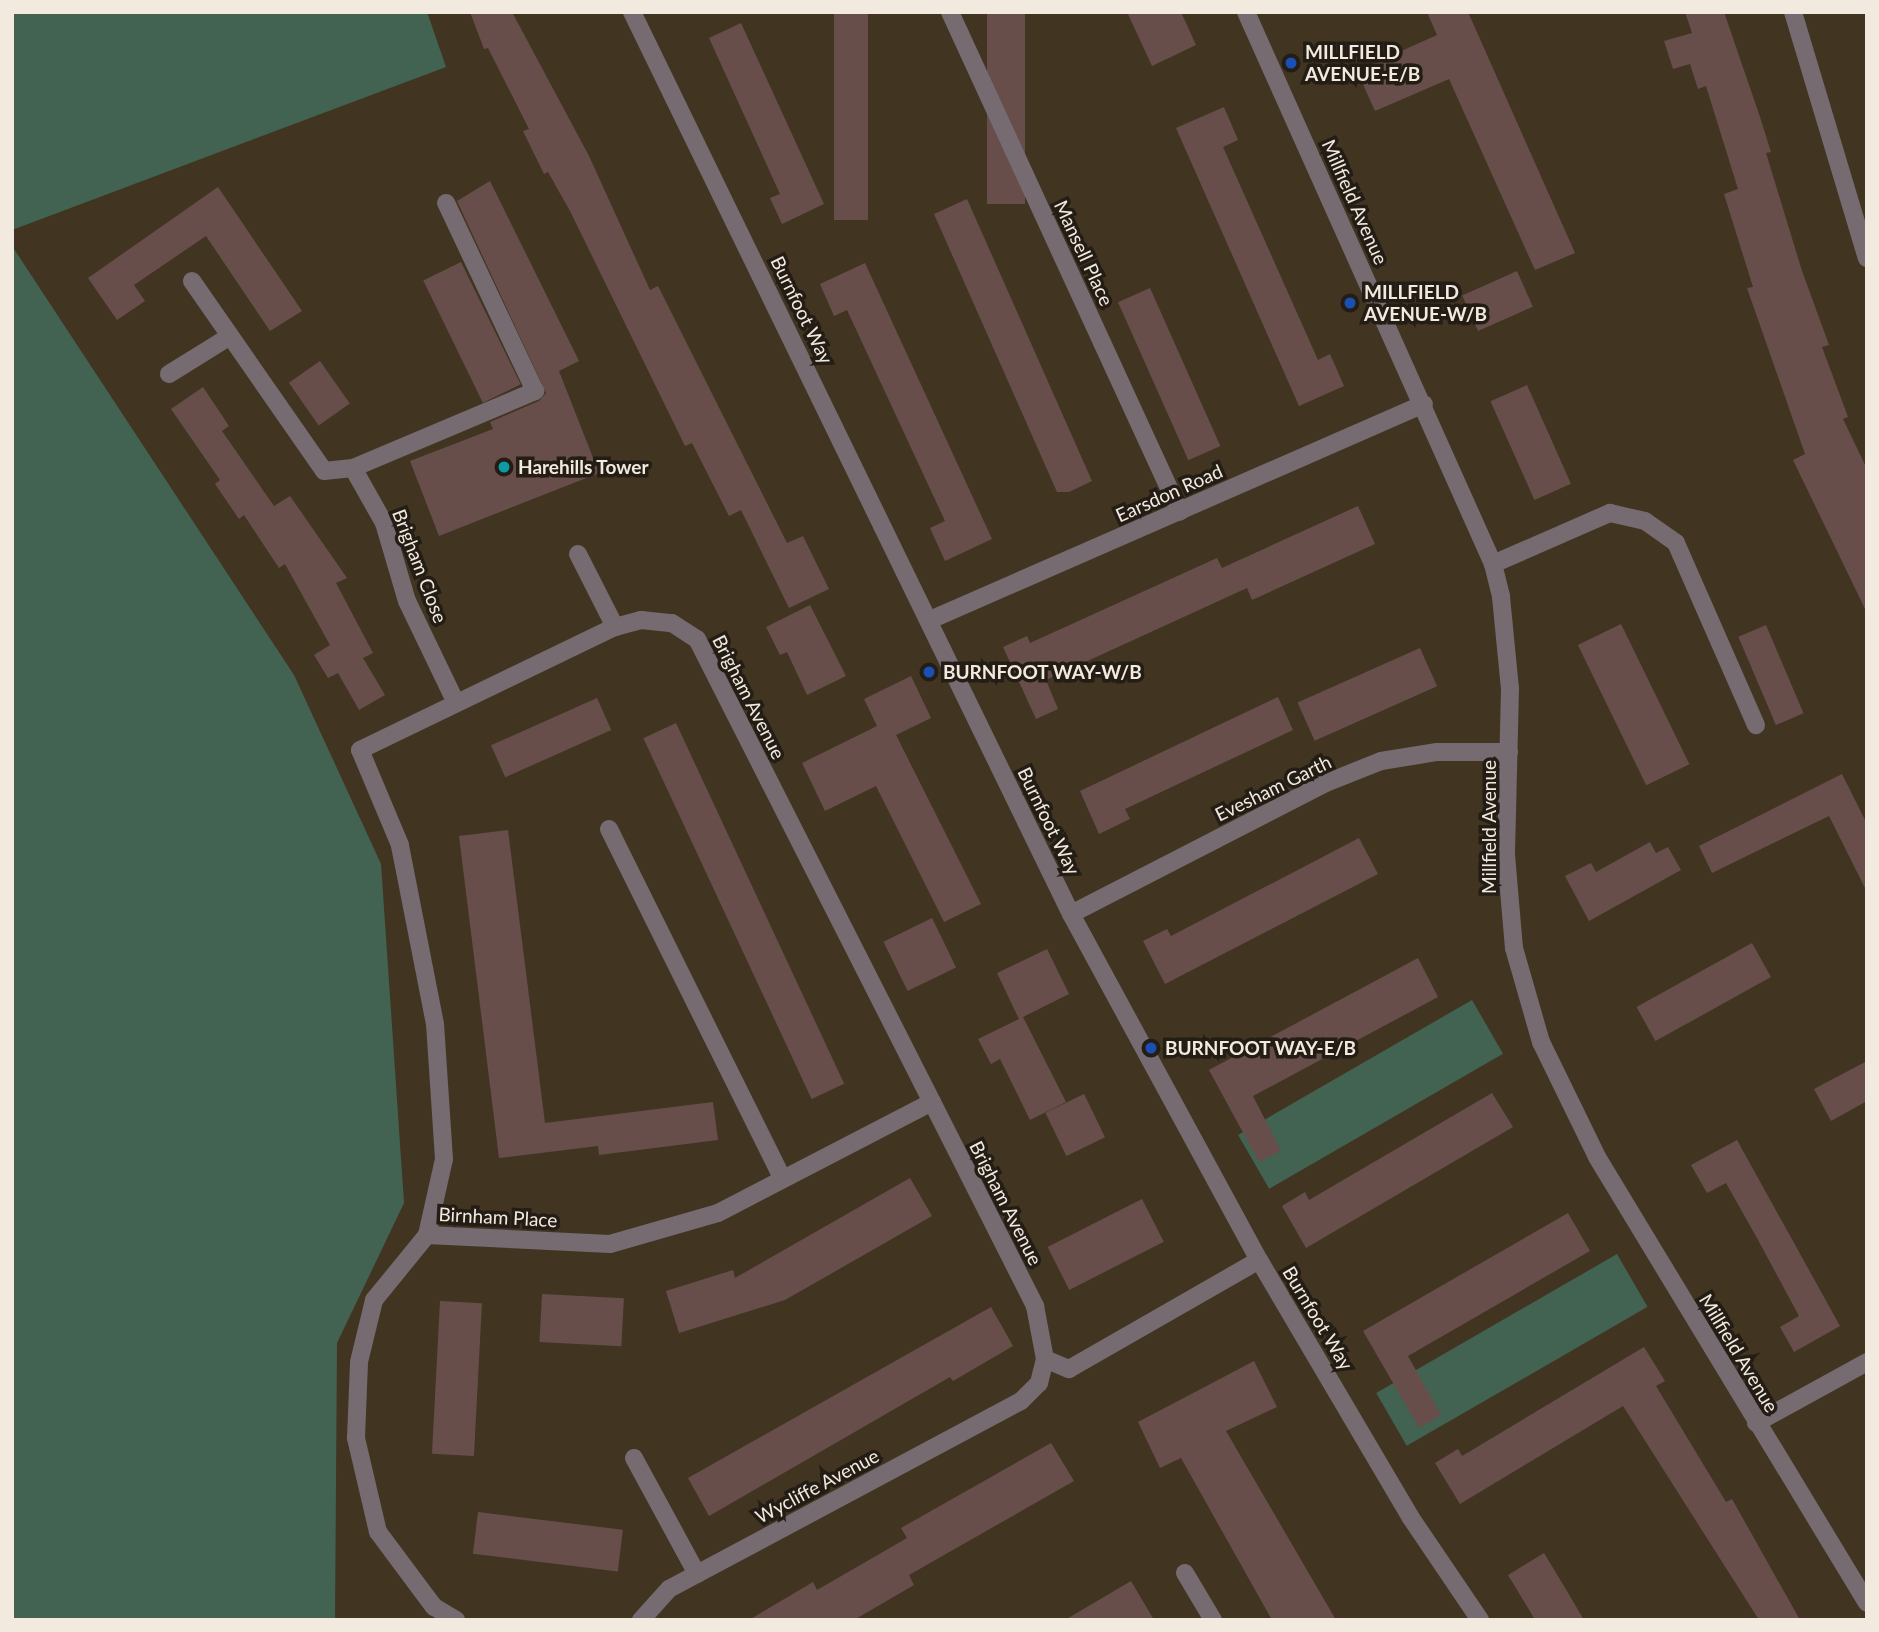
<!DOCTYPE html>
<html>
<head>
<meta charset="utf-8">
<style>
	body { margin:0 }
	#map { position:relative; width:1879px; height:1632px; overflow:hidden; background:#413522; font-family:Lato,sans-serif }
	div>[style] { position:absolute }
	.green>* { inset:0; background:#436352; transform-origin:0 0 }
	.building>* { inset:0; background:#674e4b; transform-origin:0 0 }
	.minor>* { height:18px; margin:-9px; padding:0 9px; transform-origin:9px; border-radius:9px; background:#756b71 }
	.dots>* { width:19px; height:19px; translate:-50% -50%; box-sizing:border-box; border:4px solid #231d15; border-radius:50% }
	span { translate:-50% -50%; white-space:nowrap; text-align:center; line-height:1.15; -webkit-text-stroke:7px #231d15; paint-order:stroke }
	.poi-label { font-size:19px; color:#f2eadf; font-weight:700 }
	.left { translate:0 -50%; text-align:left }
	.street-label { font-size:19px; color:#f2eadf }
	.frame { position:absolute; inset:0; border:14px solid #f2eadf; pointer-events:none }
</style>
</head>
<body>
<div id="map">
	<div class="green">
		<div style="clip-path:polygon(12px 12px,427px 12px,446px 67px,12px 230px)"></div>
		<div style="clip-path:polygon(12px 246px,294px 675px,381px 864px,404px 1203px,337px 1343px,335px 1620px,12px 1620px)"></div>
		<div style="left:1472px;top:1000px;width:62px;height:270px;rotate:60deg"></div>
		<div style="left:1617px;top:1254px;width:61px;height:278px;rotate:60deg"></div>
	</div>
	<div class="building">
		<div style="clip-path:polygon(470px 12px,512px 12px,589px 156px,650px 290px,658px 286px,787px 543px,803px 536px,829px 589px,789px 608px,741px 510px,729px 516px,692px 443px,685px 446px,570px 211px,548px 172px,544px 174px,523px 131px,529px 129px,488px 48px,484px 49px)"></div>
		<div style="left:834px;top:12px;width:34px;height:208px"></div>
		<div style="left:987px;top:12px;width:38px;height:192px"></div>
		<div style="clip-path:polygon(1127px 12px,1181px 12px,1196px 45px,1152px 66px)"></div>
		<div style="clip-path:polygon(1427px 12px,1468px 12px,1575px 253px,1535px 270px,1449px 79px,1375px 111px,1357px 71px,1437px 35px)"></div>
		<div style="clip-path:polygon(1685px 12px,1724px 12px,1760px 117px,1771px 152px,1766px 153px,1802px 271px,1829px 345px,1822px 347px,1848px 417px,1843px 419px,1867px 469px,1867px 613px,1793px 460px,1805px 454px,1747px 288px,1753px 287px,1724px 194px,1738px 189px,1706px 86px,1698px 89px,1690px 64px,1673px 69px,1664px 41px,1692px 33px)"></div>
		<div style="clip-path:polygon(741px 23px,824px 204px,782px 224px,770px 198px,780px 194px,709px 38px)"></div>
		<div style="clip-path:polygon(1224px 107px,1238px 140px,1223px 147px,1318px 360px,1330px 354px,1344px 386px,1299px 406px,1176px 128px)"></div>
		<div style="clip-path:polygon(490px 181px,579px 361px,559px 371px,599px 473px,439px 536px,410px 461px,493px 429px,490px 422px,539px 401px,546px 393px,457px 201px)"></div>
		<div style="clip-path:polygon(218px 187px,302px 311px,270px 331px,206px 236px,134px 285px,145px 301px,117px 320px,88px 278px)"></div>
		<div style="clip-path:polygon(967px 199px,1092px 481px,1069px 492px,1057px 492px,934px 214px)"></div>
		<div style="left:461px;top:262px;width:136px;height:42px;rotate:64deg"></div>
		<div style="clip-path:polygon(865px 263px,992px 539px,945px 561px,930px 528px,945px 521px,847px 310px,834px 316px,820px 284px)"></div>
		<div style="left:1517px;top:271px;width:39px;height:60px;rotate:66deg"></div>
		<div style="left:1150px;top:288px;width:173px;height:35px;rotate:66deg"></div>
		<div style="left:320px;top:361px;width:52px;height:38px;rotate:55deg"></div>
		<div style="left:1527px;top:385px;width:108px;height:40px;rotate:66deg"></div>
		<div style="clip-path:polygon(203px 387px,229px 426px,222px 431px,274px 506px,290px 496px,347px 578px,336px 583px,373px 653px,363px 658px,385px 695px,359px 710px,338px 673px,328px 678px,314px 655px,330px 645px,285px 564px,279px 568px,244px 515px,239px 519px,215px 484px,220px 480px,171px 409px)"></div>
		<div style="clip-path:polygon(1358px 506px,1375px 544px,1252px 600px,1247px 588px,1046px 680px,1058px 709px,1036px 719px,1003px 647px,1027px 636px,1030px 643px,1217px 558px,1222px 568px)"></div>
		<div style="clip-path:polygon(810px 605px,846px 676px,807px 695px,787px 652px,780px 655px,766px 627px)"></div>
		<div style="left:1621px;top:624px;width:156px;height:48px;rotate:64deg"></div>
		<div style="left:1766px;top:625px;width:96px;height:30px;rotate:67deg"></div>
		<div style="left:1420px;top:648px;width:42px;height:134px;rotate:66deg"></div>
		<div style="clip-path:polygon(911px 676px,931px 718px,896px 735px,981px 904px,944px 922px,876px 786px,825px 811px,802px 763px,877px 726px,864px 699px)"></div>
		<div style="clip-path:polygon(1278px 697px,1293px 730px,1125px 809px,1130px 819px,1099px 834px,1080px 791px)"></div>
		<div style="left:597px;top:698px;width:35px;height:116px;rotate:66deg"></div>
		<div style="left:676px;top:723px;width:398px;height:36px;rotate:65deg"></div>
		<div style="clip-path:polygon(1842px 774px,1867px 824px,1867px 892px,1829px 816px,1712px 873px,1699px 846px)"></div>
		<div style="clip-path:polygon(508px 830px,545px 1123px,713px 1102px,718px 1140px,599px 1155px,598px 1146px,499px 1158px,459px 836px)"></div>
		<div style="clip-path:polygon(1359px 838px,1378px 874px,1165px 984px,1143px 941px,1167px 929px,1171px 936px)"></div>
		<div style="clip-path:polygon(1650px 842px,1656px 853px,1668px 847px,1681px 870px,1589px 921px,1565px 876px,1591px 863px,1596px 872px)"></div>
		<div style="left:932px;top:918px;width:55px;height:54px;rotate:64deg"></div>
		<div style="left:1752px;top:943px;width:39px;height:132px;rotate:61deg"></div>
		<div style="clip-path:polygon(1047px 949px,1069px 994px,1023px 1017px,1066px 1102px,1030px 1120px,1000px 1059px,991px 1064px,978px 1039px,1019px 1019px,997px 973px)"></div>
		<div style="clip-path:polygon(1418px 958px,1438px 997px,1253px 1096px,1281px 1151px,1259px 1162px,1209px 1070px)"></div>
		<div style="clip-path:polygon(1867px 1061px,1867px 1101px,1831px 1121px,1814px 1089px)"></div>
		<div style="clip-path:polygon(1492px 1093px,1513px 1127px,1306px 1248px,1282px 1206px,1305px 1192px,1309px 1200px)"></div>
		<div style="left:1084px;top:1094px;width:48px;height:43px;rotate:64deg"></div>
		<div style="clip-path:polygon(1737px 1140px,1840px 1326px,1794px 1352px,1780px 1327px,1799px 1316px,1757px 1238px,1726px 1183px,1707px 1193px,1691px 1165px)"></div>
		<div style="clip-path:polygon(910px 1178px,932px 1216px,785px 1300px,679px 1333px,666px 1291px,733px 1270px,735px 1278px)"></div>
		<div style="left:1142px;top:1199px;width:48px;height:106px;rotate:63deg"></div>
		<div style="clip-path:polygon(1568px 1213px,1590px 1251px,1408px 1356px,1441px 1415px,1419px 1428px,1363px 1331px)"></div>
		<div style="left:542px;top:1294px;width:82px;height:48px;rotate:3deg"></div>
		<div style="left:440px;top:1301px;width:42px;height:153px;rotate:3deg"></div>
		<div style="clip-path:polygon(991px 1307px,1013px 1346px,953px 1381px,950px 1377px,709px 1516px,688px 1478px)"></div>
		<div style="clip-path:polygon(1644px 1347px,1665px 1381px,1656px 1386px,1726px 1502px,1732px 1499px,1800px 1620px,1759px 1620px,1623px 1406px,1460px 1504px,1435px 1463px,1458px 1449px,1462px 1456px)"></div>
		<div style="clip-path:polygon(1254px 1361px,1277px 1407px,1226px 1431px,1336px 1620px,1272px 1620px,1181px 1458px,1160px 1468px,1138px 1422px)"></div>
		<div style="clip-path:polygon(1051px 1443px,1074px 1481px,909px 1575px,914px 1585px,854px 1620px,749px 1620px,813px 1582px,817px 1590px,907px 1538px,901px 1528px)"></div>
		<div style="left:478px;top:1512px;width:146px;height:42px;rotate:7deg"></div>
		<div style="clip-path:polygon(1544px 1553px,1564px 1586px,1584px 1620px,1535px 1620px,1528px 1608px,1508px 1575px)"></div>
		<div style="clip-path:polygon(1131px 1581px,1154px 1620px,1065px 1620px)"></div>
	</div>
	<div class="minor">
		<div style="left:632px;top:12px;width:1003px;rotate:64.05deg"></div>
		<div style="left:1071px;top:914px;width:394px;rotate:61.5deg"></div>
		<div style="left:1259px;top:1260px;width:299px;rotate:59.5deg"></div>
		<div style="left:1411px;top:1518px;width:123px;rotate:55.9deg"></div>
		<div style="left:950px;top:12px;width:550px;rotate:65.3deg"></div>
		<div style="left:1246px;top:12px;width:605px;rotate:65.89deg"></div>
		<div style="left:1493px;top:564px;width:34px;rotate:76deg"></div>
		<div style="left:1501px;top:597px;width:92px;rotate:84.4deg"></div>
		<div style="left:1510px;top:689px;width:166px;rotate:91.4deg"></div>
		<div style="left:1506px;top:855px;width:93px;rotate:85.1deg"></div>
		<div style="left:1514px;top:948px;width:98px;rotate:74deg"></div>
		<div style="left:1541px;top:1042px;width:128px;rotate:64deg"></div>
		<div style="left:1597px;top:1157px;width:521px;rotate:58.81deg"></div>
		<div style="left:1793px;top:12px;width:257px;rotate:73.3deg"></div>
		<div style="left:192px;top:281px;width:231px;rotate:55.2deg"></div>
		<div style="left:324px;top:471px;width:29px;rotate:-6deg"></div>
		<div style="left:353px;top:468px;width:63px;rotate:60.6deg"></div>
		<div style="left:384px;top:523px;width:81px;rotate:73.6deg"></div>
		<div style="left:407px;top:601px;width:113px;rotate:64.3deg"></div>
		<div style="left:169px;top:374px;width:68px;rotate:-31.8deg"></div>
		<div style="left:353px;top:468px;width:198px;rotate:-22.9deg"></div>
		<div style="left:535px;top:391px;width:208px;rotate:-115.3deg"></div>
		<div style="left:578px;top:554px;width:82px;rotate:63.1deg"></div>
		<div style="left:1493px;top:564px;width:128px;rotate:-23.6deg"></div>
		<div style="left:1610px;top:513px;width:36px;rotate:13deg"></div>
		<div style="left:1645px;top:521px;width:38px;rotate:35deg"></div>
		<div style="left:1676px;top:543px;width:199px;rotate:66.3deg"></div>
		<div style="left:930px;top:620px;width:539px;rotate:-23.62deg"></div>
		<div style="left:609px;top:829px;width:389px;rotate:63.6deg"></div>
		<div style="left:1071px;top:914px;width:287px;rotate:-27.2deg"></div>
		<div style="left:1326px;top:783px;width:59px;rotate:-21.8deg"></div>
		<div style="left:1381px;top:761px;width:57px;rotate:-9.1deg"></div>
		<div style="left:1437px;top:752px;width:72px"></div>
		<div style="left:427px;top:1235px;width:78px;rotate:-77.4deg"></div>
		<div style="left:444px;top:1159px;width:135px;rotate:-93.8deg"></div>
		<div style="left:435px;top:1024px;width:182px;rotate:-101.1deg"></div>
		<div style="left:400px;top:845px;width:103px;rotate:-112.8deg"></div>
		<div style="left:360px;top:750px;width:283px;rotate:-25.8deg"></div>
		<div style="left:615px;top:627px;width:27px;rotate:-15deg"></div>
		<div style="left:641px;top:620px;width:31px;rotate:6deg"></div>
		<div style="left:672px;top:623px;width:30px;rotate:33deg"></div>
		<div style="left:697px;top:639px;width:519px;rotate:63.09deg"></div>
		<div style="left:932px;top:1102px;width:229px;rotate:63.2deg"></div>
		<div style="left:1035px;top:1306px;width:54px;rotate:79.3deg"></div>
		<div style="left:1045px;top:1359px;width:25px;rotate:104deg"></div>
		<div style="left:1039px;top:1383px;width:25px;rotate:135deg"></div>
		<div style="left:1021px;top:1401px;width:399px;rotate:151.9deg"></div>
		<div style="left:669px;top:1589px;width:42px;rotate:132.1deg"></div>
		<div style="left:1045px;top:1359px;width:26px;rotate:23deg"></div>
		<div style="left:1069px;top:1369px;width:219px;rotate:-29.8deg"></div>
		<div style="left:1756px;top:1423px;width:127px;rotate:-28.8deg"></div>
		<div style="left:634px;top:1458px;width:132px;rotate:61.5deg"></div>
		<div style="left:1185px;top:1573px;width:55px;rotate:59.2deg"></div>
		<div style="left:456px;top:1620px;width:26px;rotate:-149deg"></div>
		<div style="left:434px;top:1607px;width:94px;rotate:-126.7deg"></div>
		<div style="left:378px;top:1532px;width:97px;rotate:-103.2deg"></div>
		<div style="left:356px;top:1438px;width:76px;rotate:-87.7deg"></div>
		<div style="left:359px;top:1362px;width:64px;rotate:-76.4deg"></div>
		<div style="left:374px;top:1300px;width:84px;rotate:-50.8deg"></div>
		<div style="left:427px;top:1235px;width:183px;rotate:2.8deg"></div>
		<div style="left:610px;top:1244px;width:112px;rotate:-16deg"></div>
		<div style="left:718px;top:1213px;width:241px;rotate:-27.4deg"></div>
	</div>
	<div class="dots">
		<div style="left:1291px;top:63px;background:#1a4fb4"></div>
		<div style="left:1350px;top:303px;background:#1a4fb4"></div>
		<div style="left:504px;top:467px;background:#0f9aa8"></div>
		<div style="left:929px;top:672px;background:#1a4fb4"></div>
		<div style="left:1151px;top:1048px;background:#1a4fb4"></div>
	</div>
	<div class="poi-label">
		<span class="left" style="left:1305px;top:63px">MILLFIELD<br>AVENUE-E/B</span>
		<span class="left" style="left:1364px;top:303px">MILLFIELD<br>AVENUE-W/B</span>
		<span class="left" style="left:518px;top:467px">Harehills Tower</span>
		<span class="left" style="left:943px;top:672px">BURNFOOT WAY-W/B</span>
		<span class="left" style="left:1165px;top:1048px">BURNFOOT WAY-E/B</span>
	</div>
	<div class="street-label">
		<span style="left:1355px;top:202px;rotate:66deg">Millfield Avenue</span>
		<span style="left:1084px;top:253px;rotate:65deg">Mansell Place</span>
		<span style="left:802px;top:310px;rotate:64deg">Burnfoot Way</span>
		<span style="left:1169px;top:493px;rotate:-24deg">Earsdon Road</span>
		<span style="left:420px;top:566px;rotate:69deg">Brigham Close</span>
		<span style="left:749px;top:697px;rotate:63deg">Brigham Avenue</span>
		<span style="left:1273px;top:788px;rotate:-26deg">Evesham Garth</span>
		<span style="left:1049px;top:821px;rotate:64deg">Burnfoot Way</span>
		<span style="left:1489px;top:827px;rotate:-90deg">Millfield Avenue</span>
		<span style="left:1006px;top:1203px;rotate:63deg">Brigham Avenue</span>
		<span style="left:498px;top:1217px;rotate:3deg">Birnham Place</span>
		<span style="left:1318px;top:1318px;rotate:59deg">Burnfoot Way</span>
		<span style="left:1739px;top:1353px;rotate:59deg">Millfield Avenue</span>
		<span style="left:817px;top:1486px;rotate:-28deg">Wycliffe Avenue</span>
	</div>
	<div class="frame"></div>
</div>
</body>
</html>
